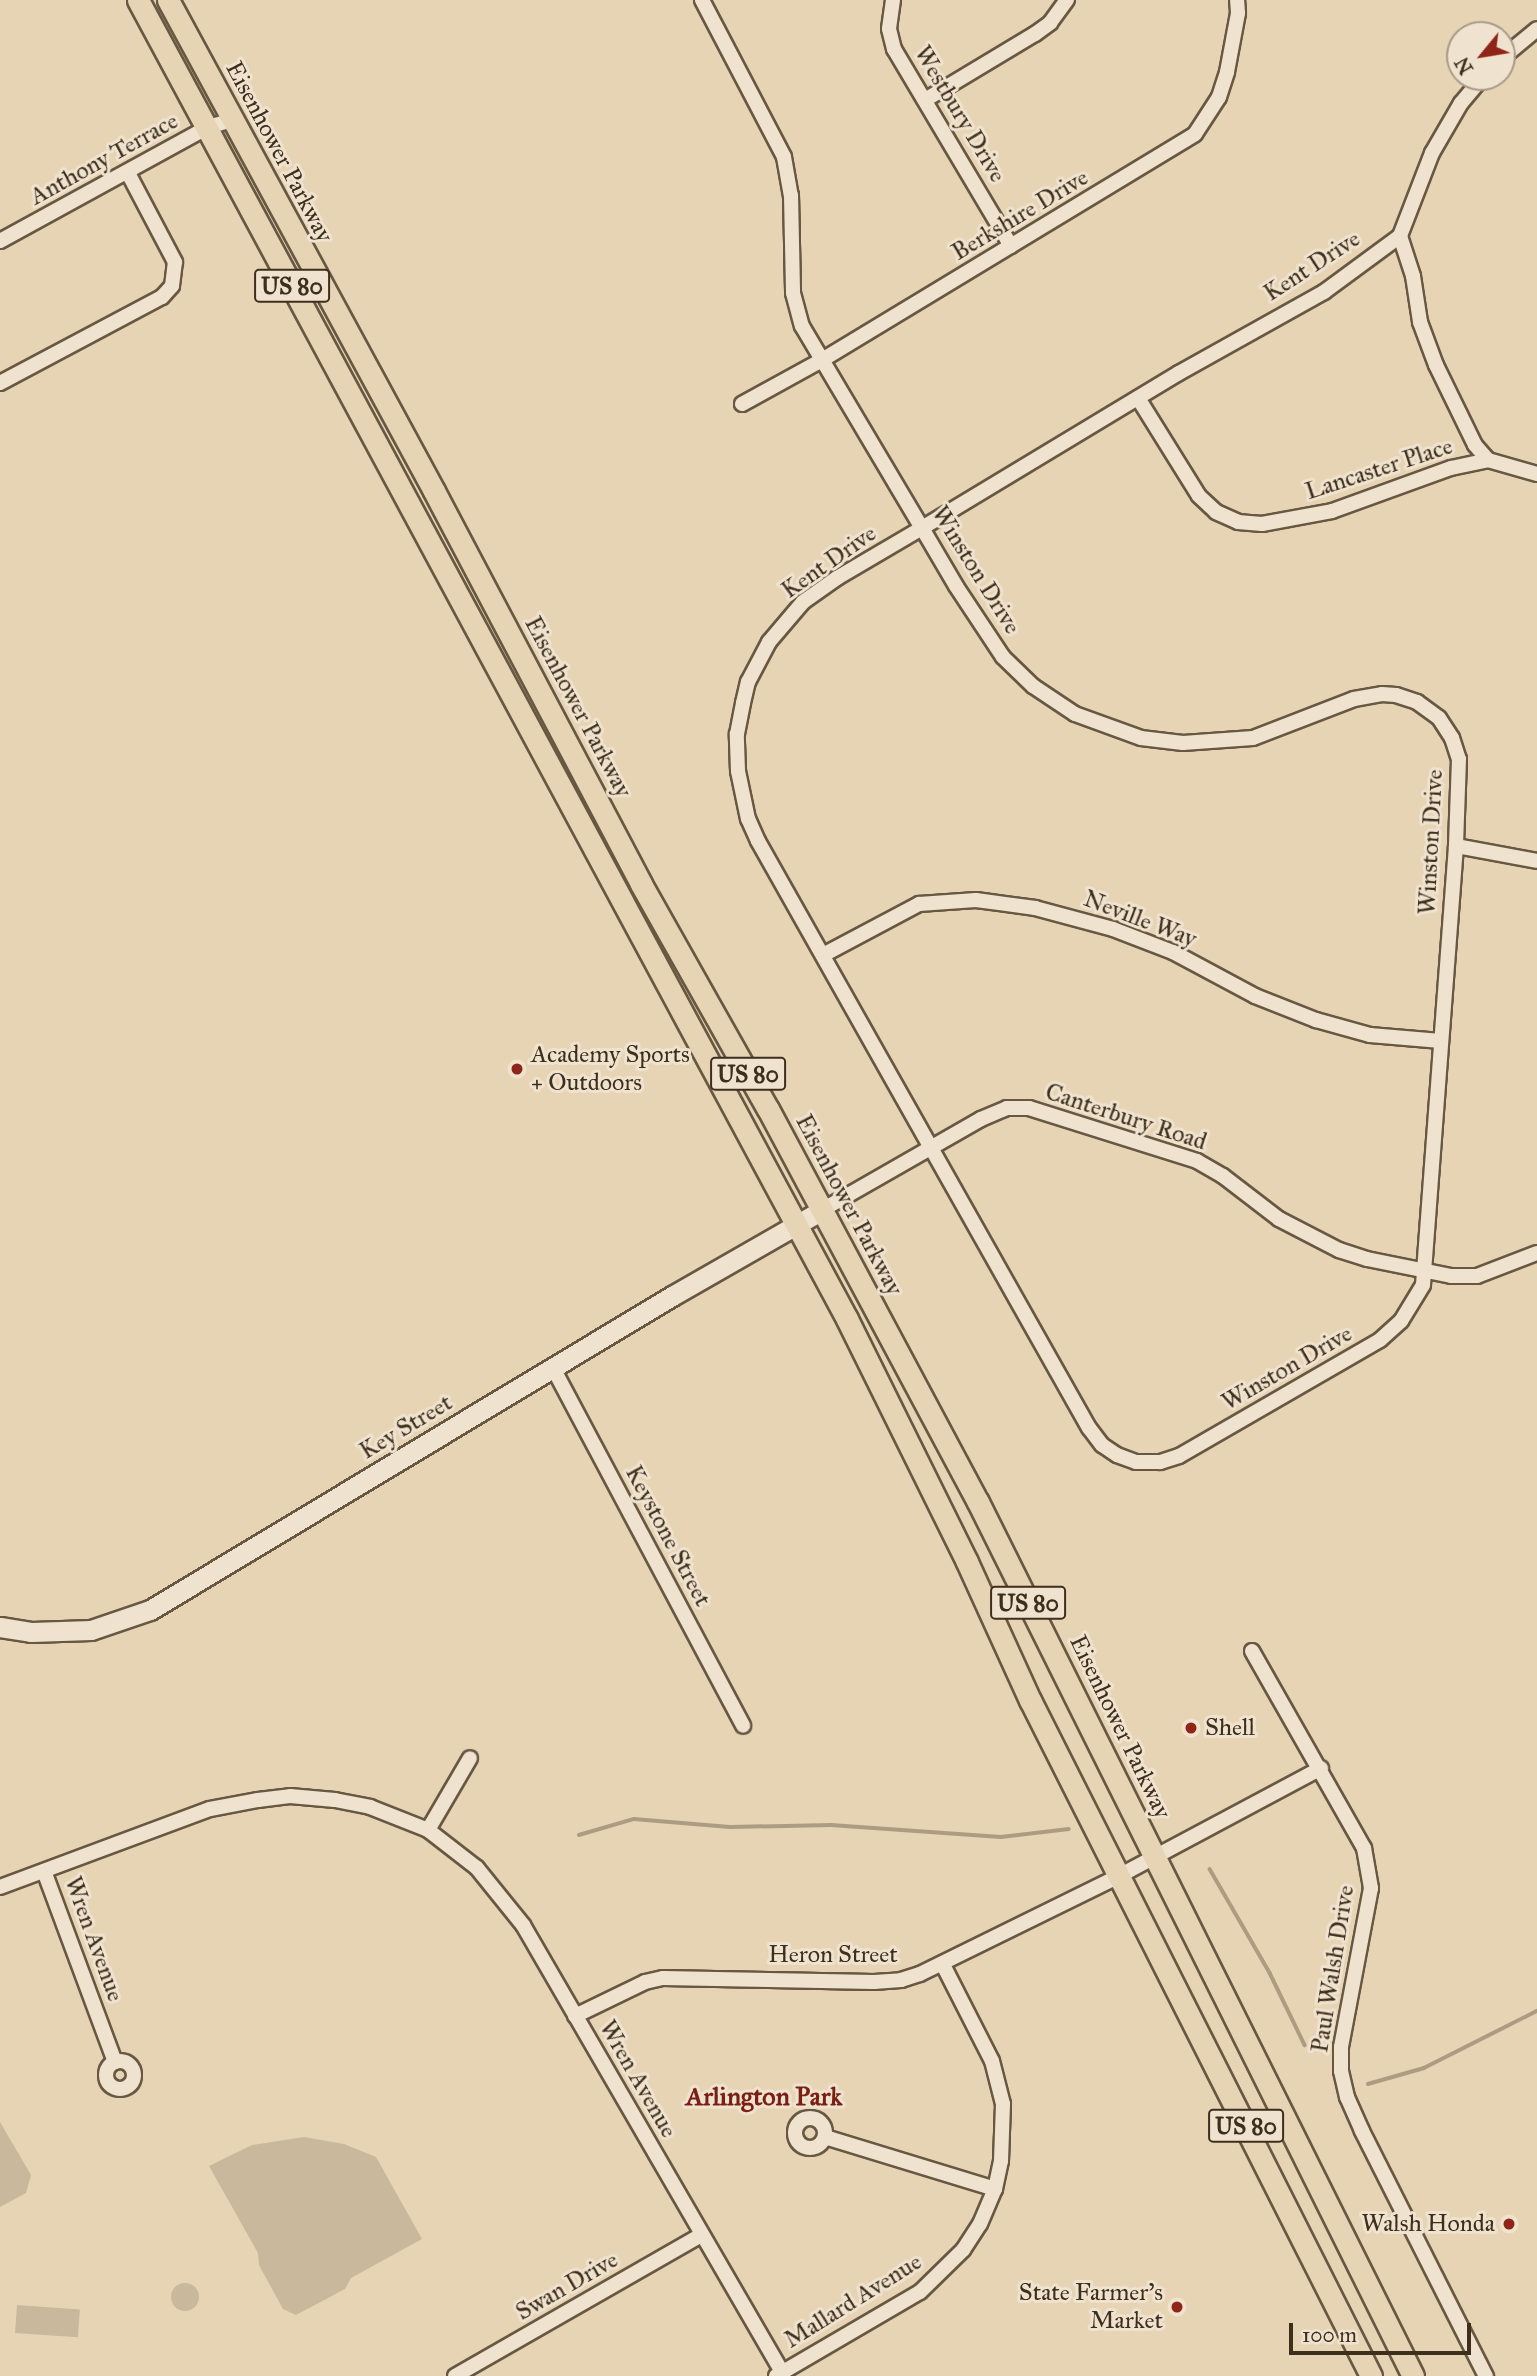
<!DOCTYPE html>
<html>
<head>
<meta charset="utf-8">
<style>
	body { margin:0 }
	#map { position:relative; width:1537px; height:2376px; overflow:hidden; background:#e6d4b5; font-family:"IM FELL Great Primer",serif }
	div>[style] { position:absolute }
	.green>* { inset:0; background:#c9b89b; transform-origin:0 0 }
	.round { border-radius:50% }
	.stream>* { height:3.5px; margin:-1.75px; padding:0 1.75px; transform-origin:1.75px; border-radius:1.75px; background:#ad9c81 }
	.roads { filter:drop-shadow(2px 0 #685842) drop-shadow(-2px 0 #685842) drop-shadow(0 2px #685842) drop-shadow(0 -2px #685842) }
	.street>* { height:14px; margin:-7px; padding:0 7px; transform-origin:7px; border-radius:7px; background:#efe3cf }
	.street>.ring { margin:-7px; padding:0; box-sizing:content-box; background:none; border:14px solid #efe3cf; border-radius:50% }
	.secondary>* { height:19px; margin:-9.5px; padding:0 9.5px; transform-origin:9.5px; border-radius:9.5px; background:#efe3cf }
	.primary>* { height:21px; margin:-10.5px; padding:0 10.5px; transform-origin:10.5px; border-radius:10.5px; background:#e6d4b5 }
	.dots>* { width:19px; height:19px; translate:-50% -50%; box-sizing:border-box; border:4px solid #efe3cf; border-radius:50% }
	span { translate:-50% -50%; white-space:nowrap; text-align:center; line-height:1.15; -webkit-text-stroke:6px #efe3cf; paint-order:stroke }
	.shield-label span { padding:2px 5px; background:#efe3cf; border:2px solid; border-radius:5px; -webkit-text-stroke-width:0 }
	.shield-label { font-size:23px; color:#3e2e1c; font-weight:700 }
	.street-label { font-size:24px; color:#3e2e1c }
	.poi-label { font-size:24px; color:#3e2e1c }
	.left { translate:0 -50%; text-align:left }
	.right { translate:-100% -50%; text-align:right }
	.neighbourhood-label { font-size:26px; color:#7a1f14; font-weight:700 }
	.north { position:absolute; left:1446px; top:21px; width:70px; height:70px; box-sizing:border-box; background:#efe3cf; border:2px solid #a89b87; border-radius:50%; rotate:240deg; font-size:19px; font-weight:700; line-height:28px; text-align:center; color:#3e2e1c }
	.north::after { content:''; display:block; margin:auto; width:24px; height:32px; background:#8f2418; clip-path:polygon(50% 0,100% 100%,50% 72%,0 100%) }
	.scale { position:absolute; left:1289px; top:2323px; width:182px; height:32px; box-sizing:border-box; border:4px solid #3e2e1c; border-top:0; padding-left:9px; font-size:21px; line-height:24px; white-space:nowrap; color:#3e2e1c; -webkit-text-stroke:5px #efe3cf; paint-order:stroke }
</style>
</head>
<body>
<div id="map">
	<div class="green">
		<div style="clip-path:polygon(0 2122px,31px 2175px,26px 2193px,0 2207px)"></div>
		<div style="clip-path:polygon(304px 2137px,344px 2144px,376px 2157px,422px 2239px,351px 2278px,345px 2289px,296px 2315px,283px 2309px,259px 2265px,258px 2253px,209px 2166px,252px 2145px)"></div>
		<div class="round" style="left:171px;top:2283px;width:28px;height:28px"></div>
		<div style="left:17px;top:2305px;width:63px;height:28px;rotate:4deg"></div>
	</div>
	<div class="stream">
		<div style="left:579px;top:1835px;width:57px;rotate:-16.2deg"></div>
		<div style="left:634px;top:1819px;width:96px;rotate:4.8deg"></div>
		<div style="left:730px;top:1827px;width:101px;rotate:-1.1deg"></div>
		<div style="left:831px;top:1825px;width:170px;rotate:4deg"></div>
		<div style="left:1001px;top:1837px;width:68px;rotate:-6.7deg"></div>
		<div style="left:1210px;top:1869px;width:120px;rotate:60deg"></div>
		<div style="left:1270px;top:1973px;width:80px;rotate:64.1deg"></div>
		<div style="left:1368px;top:2084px;width:58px;rotate:-15.9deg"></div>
		<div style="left:1424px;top:2068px;width:127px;rotate:-26.8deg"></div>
	</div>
	<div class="roads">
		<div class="street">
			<div style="left:702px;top:0;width:177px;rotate:62.4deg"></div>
			<div style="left:784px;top:157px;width:39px;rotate:80deg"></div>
			<div style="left:791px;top:195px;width:98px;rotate:88.8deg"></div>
			<div style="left:793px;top:293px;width:34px;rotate:75deg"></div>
			<div style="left:802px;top:326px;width:235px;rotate:59.3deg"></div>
			<div style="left:922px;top:528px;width:67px;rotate:59.6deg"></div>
			<div style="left:956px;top:586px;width:85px;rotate:56.5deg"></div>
			<div style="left:1003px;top:657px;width:42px;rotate:44deg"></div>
			<div style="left:1033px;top:686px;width:50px;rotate:33.7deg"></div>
			<div style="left:1075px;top:714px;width:70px;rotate:20deg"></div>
			<div style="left:1141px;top:738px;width:42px;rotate:6.8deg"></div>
			<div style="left:1183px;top:743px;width:70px;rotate:-4.1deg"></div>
			<div style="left:1253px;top:738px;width:108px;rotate:-21.1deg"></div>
			<div style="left:1354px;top:699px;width:28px;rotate:-10deg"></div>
			<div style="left:1382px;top:694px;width:14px;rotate:4deg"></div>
			<div style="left:1396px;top:695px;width:22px;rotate:18deg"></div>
			<div style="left:1417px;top:702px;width:27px;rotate:36deg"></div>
			<div style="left:1439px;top:718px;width:24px;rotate:57deg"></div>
			<div style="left:1452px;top:738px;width:22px;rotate:72deg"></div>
			<div style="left:1459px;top:759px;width:87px;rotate:92deg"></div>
			<div style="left:1456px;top:846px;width:440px;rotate:94.3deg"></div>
			<div style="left:1423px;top:1285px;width:42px;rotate:121.4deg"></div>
			<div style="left:1401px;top:1321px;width:28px;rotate:138deg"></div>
			<div style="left:1380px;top:1340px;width:232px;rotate:150deg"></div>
			<div style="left:1179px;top:1456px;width:20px;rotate:162deg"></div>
			<div style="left:1160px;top:1462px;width:24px;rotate:180deg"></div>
			<div style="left:1136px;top:1462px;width:20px;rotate:-160deg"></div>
			<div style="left:1117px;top:1455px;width:18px;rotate:-146deg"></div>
			<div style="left:1102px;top:1445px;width:21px;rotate:-127deg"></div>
			<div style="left:1089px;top:1428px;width:674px;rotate:-119.42deg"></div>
			<div style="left:758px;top:841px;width:24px;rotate:-114deg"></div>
			<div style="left:748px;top:819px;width:49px;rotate:-101.8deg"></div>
			<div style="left:738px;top:771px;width:37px;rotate:-92deg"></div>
			<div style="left:737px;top:734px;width:32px;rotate:-79deg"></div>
			<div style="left:743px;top:703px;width:22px;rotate:-77deg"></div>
			<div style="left:748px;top:682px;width:45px;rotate:-62.3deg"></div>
			<div style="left:769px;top:642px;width:52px;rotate:-49.6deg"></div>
			<div style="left:803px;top:602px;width:42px;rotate:-35.2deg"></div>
			<div style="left:837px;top:578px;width:99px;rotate:-30.5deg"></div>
			<div style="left:922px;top:528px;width:300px;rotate:-31.1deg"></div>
			<div style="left:1179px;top:373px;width:166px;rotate:-29.2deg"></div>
			<div style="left:1324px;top:292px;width:94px;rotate:-36.4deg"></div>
			<div style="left:893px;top:0;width:29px;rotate:98deg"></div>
			<div style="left:889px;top:29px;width:21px;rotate:76deg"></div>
			<div style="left:894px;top:49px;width:229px;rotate:59.3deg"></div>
			<div style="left:1502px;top:58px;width:45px;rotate:-39.6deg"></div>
			<div style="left:1483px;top:77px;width:34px;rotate:130deg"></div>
			<div style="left:1461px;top:103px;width:58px;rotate:120.1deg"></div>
			<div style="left:1432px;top:153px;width:89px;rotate:111.1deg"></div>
			<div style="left:1400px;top:236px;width:42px;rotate:72deg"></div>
			<div style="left:1413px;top:276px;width:47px;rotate:81.3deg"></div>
			<div style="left:1420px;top:322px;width:46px;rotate:69.6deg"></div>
			<div style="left:1436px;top:365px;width:89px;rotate:64deg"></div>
			<div style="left:1475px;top:445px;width:20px;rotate:49deg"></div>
			<div style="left:1488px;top:460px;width:51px;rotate:15.9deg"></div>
			<div style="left:925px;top:100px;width:128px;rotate:-31deg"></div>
			<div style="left:1035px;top:34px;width:19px;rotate:-36deg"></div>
			<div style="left:1050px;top:23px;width:29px;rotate:-54deg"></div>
			<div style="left:0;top:241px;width:237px;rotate:-28.7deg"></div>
			<div style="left:208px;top:127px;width:25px;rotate:-16deg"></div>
			<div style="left:0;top:383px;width:183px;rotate:-28deg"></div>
			<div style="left:162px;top:297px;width:15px;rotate:-48deg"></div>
			<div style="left:172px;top:286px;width:24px;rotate:-83deg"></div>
			<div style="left:175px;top:262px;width:101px;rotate:-117.8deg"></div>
			<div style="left:1138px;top:398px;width:115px;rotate:58.1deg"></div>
			<div style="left:1199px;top:496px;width:23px;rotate:43deg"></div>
			<div style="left:1216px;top:512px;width:24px;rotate:24deg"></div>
			<div style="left:1238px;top:522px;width:24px;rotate:5deg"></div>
			<div style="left:1262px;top:524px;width:71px;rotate:-10.5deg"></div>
			<div style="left:1332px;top:511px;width:127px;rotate:-19.9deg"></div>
			<div style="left:1451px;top:468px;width:38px;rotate:-12deg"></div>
			<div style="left:742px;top:404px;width:91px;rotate:-28.8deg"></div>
			<div style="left:822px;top:360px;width:436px;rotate:-31.2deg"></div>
			<div style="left:1195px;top:134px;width:44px;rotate:-57deg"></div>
			<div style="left:1219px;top:97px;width:26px;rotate:-72deg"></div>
			<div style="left:1227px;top:72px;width:60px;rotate:-79.4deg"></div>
			<div style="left:1238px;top:13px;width:13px;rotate:-94deg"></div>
			<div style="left:1456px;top:846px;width:82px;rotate:10.5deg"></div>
			<div style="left:823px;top:955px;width:109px;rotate:-28deg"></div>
			<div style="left:919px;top:904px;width:57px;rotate:-4deg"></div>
			<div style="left:976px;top:900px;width:60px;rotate:7.7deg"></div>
			<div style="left:1035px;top:908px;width:81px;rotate:15.1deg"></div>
			<div style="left:1113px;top:929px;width:64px;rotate:21deg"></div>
			<div style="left:1173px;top:952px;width:93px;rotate:28.2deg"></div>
			<div style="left:1255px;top:996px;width:66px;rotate:21.5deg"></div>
			<div style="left:1316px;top:1020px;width:56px;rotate:15.5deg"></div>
			<div style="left:1370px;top:1035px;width:71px;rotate:4.8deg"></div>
			<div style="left:822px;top:1210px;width:183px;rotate:-29.8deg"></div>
			<div style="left:981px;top:1119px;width:28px;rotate:-23deg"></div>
			<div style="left:1007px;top:1108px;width:22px"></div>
			<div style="left:1029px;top:1108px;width:176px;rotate:17.5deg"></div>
			<div style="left:1197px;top:1161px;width:30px;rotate:30deg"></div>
			<div style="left:1223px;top:1176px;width:71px;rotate:37.5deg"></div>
			<div style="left:1279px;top:1219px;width:68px;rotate:27.3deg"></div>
			<div style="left:1339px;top:1250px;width:29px;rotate:18deg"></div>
			<div style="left:1367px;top:1259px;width:86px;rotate:11.4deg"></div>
			<div style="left:1451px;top:1276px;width:26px"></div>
			<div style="left:1477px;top:1276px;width:64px;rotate:-21deg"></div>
			<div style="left:553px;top:1368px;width:405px;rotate:62deg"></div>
			<div style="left:1252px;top:1651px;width:227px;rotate:60.4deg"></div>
			<div style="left:1364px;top:1848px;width:41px;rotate:80.1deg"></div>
			<div style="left:1371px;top:1888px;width:162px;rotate:100.7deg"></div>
			<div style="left:1341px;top:2047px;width:24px;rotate:90deg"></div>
			<div style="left:1341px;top:2071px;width:27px;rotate:77deg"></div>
			<div style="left:1347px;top:2097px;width:37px;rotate:66deg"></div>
			<div style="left:1362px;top:2131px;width:275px;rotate:63.2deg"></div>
			<div style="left:428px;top:1830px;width:83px;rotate:-59.7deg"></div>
			<div style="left:44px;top:1871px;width:204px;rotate:69.6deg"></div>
			<div style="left:0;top:1887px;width:224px;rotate:-20.4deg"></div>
			<div style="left:210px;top:1809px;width:49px;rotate:-10.6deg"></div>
			<div style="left:258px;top:1800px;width:32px;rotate:-7deg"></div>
			<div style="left:290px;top:1796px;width:45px;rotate:5.1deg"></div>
			<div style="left:335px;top:1800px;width:36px;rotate:11deg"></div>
			<div style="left:370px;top:1807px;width:62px;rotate:21.6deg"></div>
			<div style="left:428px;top:1830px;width:62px;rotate:37.8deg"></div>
			<div style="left:477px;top:1868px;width:73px;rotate:51.1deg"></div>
			<div style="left:523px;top:1925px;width:517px;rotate:59.91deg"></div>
			<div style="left:575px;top:2016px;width:78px;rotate:-25.9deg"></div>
			<div style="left:645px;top:1982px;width:18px;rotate:-13deg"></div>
			<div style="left:663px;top:1978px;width:211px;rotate:1.1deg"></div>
			<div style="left:874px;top:1982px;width:27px;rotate:-4deg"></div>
			<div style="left:901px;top:1980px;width:20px;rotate:-18deg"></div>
			<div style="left:920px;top:1974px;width:222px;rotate:-26.2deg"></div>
			<div style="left:1119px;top:1876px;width:229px;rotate:-28.1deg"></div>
			<div class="ring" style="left:106px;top:2061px;width:14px;height:14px"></div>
			<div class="ring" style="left:795px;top:2118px;width:16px;height:16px"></div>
			<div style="left:825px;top:2137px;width:178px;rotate:17deg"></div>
			<div style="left:455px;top:2376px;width:284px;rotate:-29.8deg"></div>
			<div style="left:776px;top:2376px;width:167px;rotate:-30.3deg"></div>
			<div style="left:920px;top:2292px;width:60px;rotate:-44.3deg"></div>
			<div style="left:963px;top:2250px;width:31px;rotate:-57deg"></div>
			<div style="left:980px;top:2224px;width:38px;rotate:-67deg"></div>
			<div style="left:995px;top:2189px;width:29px;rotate:-78deg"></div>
			<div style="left:1001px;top:2161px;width:57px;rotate:-88deg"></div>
			<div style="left:1003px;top:2104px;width:44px;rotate:-104.3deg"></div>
			<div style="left:992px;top:2061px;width:108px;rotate:-117deg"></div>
		</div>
		<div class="secondary">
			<div style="left:0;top:1627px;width:31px;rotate:9deg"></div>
			<div style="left:31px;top:1632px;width:60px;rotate:-1.9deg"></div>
			<div style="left:91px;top:1630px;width:62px;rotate:-18.7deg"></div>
			<div style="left:150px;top:1610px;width:609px;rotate:-31.03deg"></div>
			<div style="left:672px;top:1296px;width:173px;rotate:-29.8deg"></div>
		</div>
		<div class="primary">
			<div style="left:138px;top:0;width:1497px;rotate:61.74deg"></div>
			<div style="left:847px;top:1319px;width:271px;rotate:63.7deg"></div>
			<div style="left:967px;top:1562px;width:152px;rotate:65.5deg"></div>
			<div style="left:1030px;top:1700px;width:757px;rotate:63.23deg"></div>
			<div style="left:168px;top:0;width:558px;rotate:61.55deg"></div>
			<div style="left:434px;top:491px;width:444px;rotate:62.2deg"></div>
			<div style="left:641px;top:884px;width:258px;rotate:60.6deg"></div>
			<div style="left:768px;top:1109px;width:446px;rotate:61.9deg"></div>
			<div style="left:978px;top:1502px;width:976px;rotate:63.54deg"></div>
		</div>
	</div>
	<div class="dots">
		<div style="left:517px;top:1069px;background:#8f2418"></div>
		<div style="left:1191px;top:1728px;background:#8f2418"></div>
		<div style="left:1509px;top:2224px;background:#8f2418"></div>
		<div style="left:1177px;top:2307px;background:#8f2418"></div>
	</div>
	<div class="shield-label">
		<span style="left:292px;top:286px">US 80</span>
		<span style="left:748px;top:1074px">US 80</span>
		<span style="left:1028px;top:1603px">US 80</span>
		<span style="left:1246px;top:2126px">US 80</span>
	</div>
	<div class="street-label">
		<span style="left:960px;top:114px;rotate:59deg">Westbury Drive</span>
		<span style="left:279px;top:152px;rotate:62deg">Eisenhower Parkway</span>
		<span style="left:104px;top:159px;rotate:-29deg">Anthony Terrace</span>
		<span style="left:1020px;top:215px;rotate:-31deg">Berkshire Drive</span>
		<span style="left:1312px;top:266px;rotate:-33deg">Kent Drive</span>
		<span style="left:1379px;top:469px;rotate:-18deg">Lancaster Place</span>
		<span style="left:829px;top:562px;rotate:-35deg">Kent Drive</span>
		<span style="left:976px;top:570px;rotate:58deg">Winston Drive</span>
		<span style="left:578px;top:707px;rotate:62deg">Eisenhower Parkway</span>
		<span style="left:1431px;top:842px;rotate:-87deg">Winston Drive</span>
		<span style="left:1140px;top:919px;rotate:21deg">Neville Way</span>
		<span style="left:1126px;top:1117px;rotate:18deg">Canterbury Road</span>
		<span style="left:849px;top:1205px;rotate:62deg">Eisenhower Parkway</span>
		<span style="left:1287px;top:1368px;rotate:-30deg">Winston Drive</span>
		<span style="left:406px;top:1427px;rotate:-31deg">Key Street</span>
		<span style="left:668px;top:1536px;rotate:62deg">Keystone Street</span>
		<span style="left:1120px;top:1727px;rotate:64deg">Eisenhower Parkway</span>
		<span style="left:94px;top:1939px;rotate:70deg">Wren Avenue</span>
		<span style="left:833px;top:1955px">Heron Street</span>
		<span style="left:1333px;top:1969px;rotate:-81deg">Paul Walsh Drive</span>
		<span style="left:638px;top:2079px;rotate:60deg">Wren Avenue</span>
		<span style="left:567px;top:2286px;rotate:-30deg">Swan Drive</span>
		<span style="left:853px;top:2301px;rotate:-32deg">Mallard Avenue</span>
	</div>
	<div class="poi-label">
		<span class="left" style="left:531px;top:1069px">Academy Sports<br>+ Outdoors</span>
		<span class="left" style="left:1205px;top:1728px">Shell</span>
		<span class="right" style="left:1495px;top:2224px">Walsh Honda</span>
		<span class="right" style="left:1163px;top:2307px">State Farmer's<br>Market</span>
	</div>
	<div class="neighbourhood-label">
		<span style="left:764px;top:2097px">Arlington Park</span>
	</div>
	<div class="north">N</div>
	<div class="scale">100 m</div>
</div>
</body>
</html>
